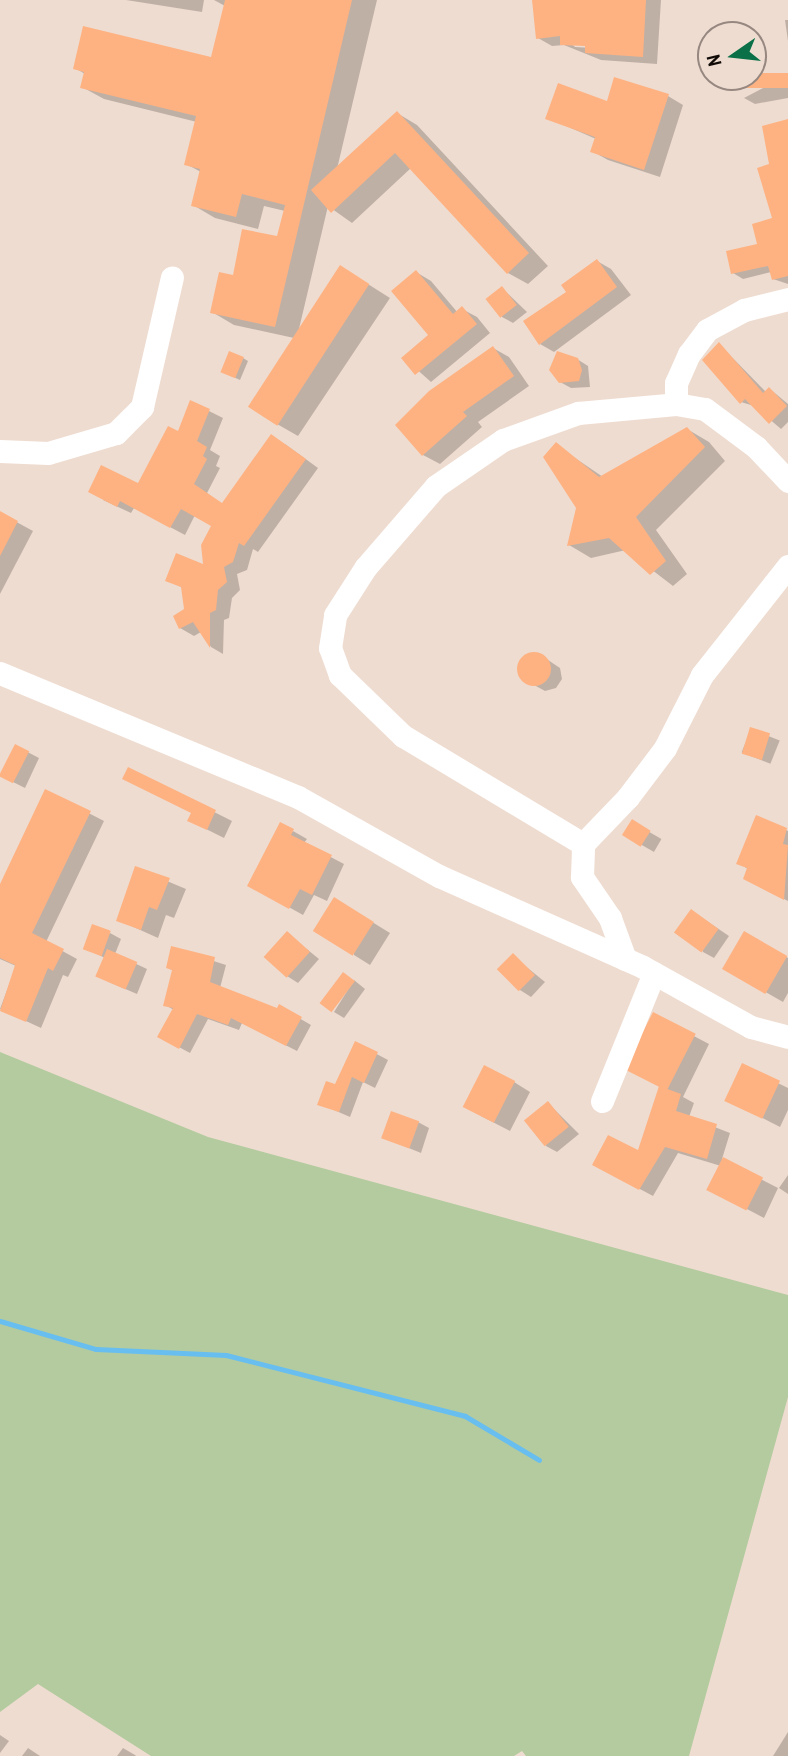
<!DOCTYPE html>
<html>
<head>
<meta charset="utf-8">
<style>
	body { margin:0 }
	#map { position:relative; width:788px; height:1756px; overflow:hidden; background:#efdcd0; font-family:"Archivo Narrow",sans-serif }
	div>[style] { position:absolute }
	.green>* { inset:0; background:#b3cb9f }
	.shadow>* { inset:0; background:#0003; transform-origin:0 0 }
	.stream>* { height:5px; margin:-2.5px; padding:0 2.5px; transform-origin:2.5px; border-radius:2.5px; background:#69bef0 }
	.building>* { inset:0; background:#feb282; transform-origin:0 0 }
	.round { border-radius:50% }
	.minor>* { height:23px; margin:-11.5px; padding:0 11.5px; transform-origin:11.5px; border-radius:11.5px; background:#fff }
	span { translate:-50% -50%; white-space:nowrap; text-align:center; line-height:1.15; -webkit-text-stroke:5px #efdcd0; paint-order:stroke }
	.north { position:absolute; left:697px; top:21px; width:70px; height:70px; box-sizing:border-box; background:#efdcd0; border:2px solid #968880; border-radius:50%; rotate:256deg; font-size:19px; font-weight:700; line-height:28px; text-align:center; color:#110b08 }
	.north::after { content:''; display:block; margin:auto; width:24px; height:32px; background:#0b7047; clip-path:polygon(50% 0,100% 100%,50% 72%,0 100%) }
</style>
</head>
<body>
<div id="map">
	<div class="green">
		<div style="clip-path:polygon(0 1052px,208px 1137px,788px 1295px,788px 1397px,689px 1756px,526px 1756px,522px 1751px,514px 1756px,151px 1756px,38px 1684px,0 1712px)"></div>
	</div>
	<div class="shadow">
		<div style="clip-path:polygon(126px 0,204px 0,202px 12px)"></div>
		<div style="clip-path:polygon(214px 0,377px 0,337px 169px,397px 113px,417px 125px,548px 266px,528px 284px,508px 273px,411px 168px,352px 223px,328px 206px,299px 329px,341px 267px,390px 298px,298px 436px,277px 424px,294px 338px,234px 325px,212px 312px,234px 278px,278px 238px,285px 211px,264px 206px,258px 229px,215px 218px,193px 205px,201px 172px,186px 164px,197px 122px,104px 99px,82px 87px,85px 74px,75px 68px,212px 59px,225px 6px)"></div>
		<div style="clip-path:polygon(evenodd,534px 0,661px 0,657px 64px,601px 60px,564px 45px,552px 46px,538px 38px,534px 0,571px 43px,594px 48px,575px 47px,571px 43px)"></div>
		<div style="clip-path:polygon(785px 20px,788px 20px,788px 41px)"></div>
		<div style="clip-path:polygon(788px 75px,788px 98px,755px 104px,744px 98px)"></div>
		<div style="clip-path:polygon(668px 96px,683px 105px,660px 177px,608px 160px,592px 151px,596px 139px,548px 118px)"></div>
		<div style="clip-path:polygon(788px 121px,788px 284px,773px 279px,771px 272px,743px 279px,733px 273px,781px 218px,771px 165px)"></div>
		<div style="clip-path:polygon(597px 261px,611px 269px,631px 295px,554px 352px,540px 344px,569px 293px)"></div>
		<div style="clip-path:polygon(416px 272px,431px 281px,458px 313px,462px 309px,477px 317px,490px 333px,431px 382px,404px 358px,431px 335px)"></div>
		<div style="clip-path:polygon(502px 288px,527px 312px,513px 323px,502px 317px)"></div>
		<div style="clip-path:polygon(719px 344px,766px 392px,770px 389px,788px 404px,788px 422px,781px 429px,754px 406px,741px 402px)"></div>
		<div style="clip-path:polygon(493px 348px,509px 357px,529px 386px,478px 422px,482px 427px,440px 464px,423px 455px,397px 425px)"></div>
		<div style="clip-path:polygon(243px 358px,248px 361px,240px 380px,227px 374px)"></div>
		<div style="clip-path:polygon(577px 359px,588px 366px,590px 387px,571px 388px,560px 382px)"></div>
		<div style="clip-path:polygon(191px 402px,223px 418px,210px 450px,220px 456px,216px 466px,220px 468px,207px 493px,223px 505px,285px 444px,318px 468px,258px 552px,253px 549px,247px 570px,237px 574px,240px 590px,232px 598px,229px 618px,224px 620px,223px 654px,211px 647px,201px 632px,194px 636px,180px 628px,186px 609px,183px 588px,167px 580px,206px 567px,213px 526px,195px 515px,185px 535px,134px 508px,131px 513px,103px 500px,138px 485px,179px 433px)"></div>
		<div style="clip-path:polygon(687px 429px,709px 442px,725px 461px,656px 530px,687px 574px,673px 586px,626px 550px,591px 558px,569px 545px,578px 508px,556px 445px,603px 477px)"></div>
		<div style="clip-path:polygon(0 513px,33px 531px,0 594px)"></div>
		<div style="clip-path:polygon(539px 654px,560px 668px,562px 679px,556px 688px,545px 691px,523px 679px,519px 669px,523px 658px)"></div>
		<div style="left:751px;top:729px;width:31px;height:25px;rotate:22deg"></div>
		<div style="clip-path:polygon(16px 746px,39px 758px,25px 788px,13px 782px)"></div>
		<div style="clip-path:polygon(129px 769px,232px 821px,224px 838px,206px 829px,193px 813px)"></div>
		<div style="clip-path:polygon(46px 791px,104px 821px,46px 942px,77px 959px,68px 977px,63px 975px,41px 1028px,0 1009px,16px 966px,0 959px,0 893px)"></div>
		<div style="clip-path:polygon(757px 817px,788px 831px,788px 901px,745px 879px,748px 869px,738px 863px)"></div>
		<div style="left:632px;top:822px;width:34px;height:15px;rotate:30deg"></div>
		<div style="clip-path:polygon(293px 831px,307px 839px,304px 843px,344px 864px,327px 901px,314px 895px,303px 915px,249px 885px)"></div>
		<div style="clip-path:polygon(136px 868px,186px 889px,174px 918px,166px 915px,158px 938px,118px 920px)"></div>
		<div style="clip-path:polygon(351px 909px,390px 933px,370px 965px,354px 955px)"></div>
		<div style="clip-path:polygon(692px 911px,729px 936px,714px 958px,703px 952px)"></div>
		<div style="clip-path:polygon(110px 933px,121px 939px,115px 954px,147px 969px,137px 994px,109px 982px,105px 958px,85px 948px)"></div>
		<div style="clip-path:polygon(287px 933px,319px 959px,298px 983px,287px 976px)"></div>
		<div style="clip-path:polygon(745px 934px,788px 958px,788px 993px,783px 1002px,725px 969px)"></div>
		<div style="clip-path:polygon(173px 948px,226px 965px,220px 988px,278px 1010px,280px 1007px,311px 1025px,297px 1051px,242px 1023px,239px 1030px,208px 1019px,190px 1053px,160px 1037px,174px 1010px,165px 1005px,174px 971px,168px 968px)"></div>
		<div style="clip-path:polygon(513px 956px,545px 982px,531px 997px,520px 990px)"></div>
		<div style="clip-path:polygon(354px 980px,365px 989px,344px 1018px,334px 1012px)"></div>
		<div style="clip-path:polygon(654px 1015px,709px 1044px,683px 1097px,694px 1103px,689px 1117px,730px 1133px,722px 1159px,778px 1188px,764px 1218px,726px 1198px,721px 1166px,678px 1153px,653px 1196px,608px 1172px,639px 1153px,662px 1085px,631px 1070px)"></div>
		<div style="clip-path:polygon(356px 1043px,388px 1060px,375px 1088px,363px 1082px,350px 1117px,320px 1104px,335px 1086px)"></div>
		<div style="clip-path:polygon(743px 1066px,788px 1088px,788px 1110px,780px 1127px,727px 1100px)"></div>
		<div style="clip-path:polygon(514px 1082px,530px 1092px,510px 1131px,481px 1116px)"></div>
		<div style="clip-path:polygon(548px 1103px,579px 1134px,557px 1152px,546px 1146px)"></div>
		<div style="clip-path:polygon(418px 1122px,429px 1128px,421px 1153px,384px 1138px)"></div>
		<div style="clip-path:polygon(788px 1175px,788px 1194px,779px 1188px)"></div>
		<div style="clip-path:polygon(788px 1732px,788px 1756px,773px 1756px)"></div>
		<div style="clip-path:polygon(0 1735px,9px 1741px,0 1753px)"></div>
		<div style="clip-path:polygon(28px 1748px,40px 1756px,41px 1756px,22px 1756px)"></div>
		<div style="clip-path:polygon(123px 1748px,135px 1755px,136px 1756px,117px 1756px)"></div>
	</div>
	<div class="stream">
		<div style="left:0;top:1321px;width:100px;rotate:16.3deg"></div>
		<div style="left:96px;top:1349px;width:130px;rotate:2.6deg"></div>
		<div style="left:226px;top:1355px;width:247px;rotate:14.3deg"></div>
		<div style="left:465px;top:1416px;width:86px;rotate:30.7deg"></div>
	</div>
	<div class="building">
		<div style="clip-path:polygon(225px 0,352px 0,275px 327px,210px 313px,219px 272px,233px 275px,242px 229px,277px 236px,285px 205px,242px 194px,236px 217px,191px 206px,200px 169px,184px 165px,196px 116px,80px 88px,84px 72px,73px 69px,83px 26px,211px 57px)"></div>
		<div style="clip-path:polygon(532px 0,646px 0,643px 57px,585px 53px,585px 46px,560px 45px,560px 36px,536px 39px)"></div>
		<div style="left:788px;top:73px;width:15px;height:50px;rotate:90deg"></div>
		<div style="clip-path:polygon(614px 77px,669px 94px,644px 170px,590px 152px,595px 137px,545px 119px,558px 83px,607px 101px)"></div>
		<div style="clip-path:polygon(397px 111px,529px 253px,507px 274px,395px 153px,331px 213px,311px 190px)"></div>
		<div style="clip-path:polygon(788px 119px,788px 276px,772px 280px,768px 266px,731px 274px,726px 251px,757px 244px,752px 224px,772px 218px,757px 168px,769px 164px,762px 126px)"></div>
		<div style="clip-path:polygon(597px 259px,617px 287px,539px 345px,523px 321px,566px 292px,561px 285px)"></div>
		<div style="left:340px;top:265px;width:35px;height:169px;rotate:33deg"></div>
		<div style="clip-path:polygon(416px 270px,453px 314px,462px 306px,477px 324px,415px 375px,401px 358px,428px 335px,391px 291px)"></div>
		<div style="left:502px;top:286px;width:24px;height:21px;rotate:52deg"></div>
		<div style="clip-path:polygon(719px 342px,763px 393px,769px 387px,787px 406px,769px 424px,745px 399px,740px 404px,702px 360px)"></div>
		<div style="clip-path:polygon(493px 346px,514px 376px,463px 412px,467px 416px,422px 456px,395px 425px,429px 391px)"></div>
		<div style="left:229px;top:351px;width:16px;height:23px;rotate:22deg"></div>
		<div style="clip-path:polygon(557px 351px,578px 358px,582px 370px,579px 381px,559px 383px,549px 370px)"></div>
		<div style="clip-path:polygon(190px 400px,210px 409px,197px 441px,207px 447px,203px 456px,207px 459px,194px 484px,222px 503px,271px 434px,306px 459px,244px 546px,239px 543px,233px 562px,224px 567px,227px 582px,218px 590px,216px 610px,210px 613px,210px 648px,193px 622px,179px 629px,173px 616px,184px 609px,181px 587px,165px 581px,176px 553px,203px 564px,201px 545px,211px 526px,181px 509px,170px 528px,120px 501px,117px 507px,88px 492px,101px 465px,138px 483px,168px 426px,178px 431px)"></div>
		<div style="clip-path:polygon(687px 427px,705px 447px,636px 517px,666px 561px,650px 575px,609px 538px,567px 546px,576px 508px,543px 457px,556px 442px,599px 477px)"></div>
		<div style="clip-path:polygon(0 511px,18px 521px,0 556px)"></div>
		<div class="round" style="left:517px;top:652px;width:34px;height:34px"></div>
		<div style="left:750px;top:727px;width:21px;height:28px;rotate:17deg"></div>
		<div style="left:15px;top:744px;width:16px;height:36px;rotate:27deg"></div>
		<div style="clip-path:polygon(128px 767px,216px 810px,207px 830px,187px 821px,191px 813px,122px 779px)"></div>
		<div style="clip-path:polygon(45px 789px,91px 811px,32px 933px,64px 949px,53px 971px,48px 968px,26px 1022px,0 1011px,15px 965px,0 958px,0 884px)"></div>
		<div style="clip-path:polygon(756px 815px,787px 828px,783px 844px,788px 845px,784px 900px,743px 879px,747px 868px,736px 864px)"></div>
		<div style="left:632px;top:819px;width:22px;height:19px;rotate:32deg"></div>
		<div style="clip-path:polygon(280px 822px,294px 829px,291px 835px,332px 855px,312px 895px,300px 889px,289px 909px,247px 886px)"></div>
		<div style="clip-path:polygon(135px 866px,170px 878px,157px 910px,149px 907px,141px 930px,116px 921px)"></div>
		<div style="left:334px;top:897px;width:47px;height:40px;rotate:32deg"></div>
		<div style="left:691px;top:909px;width:34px;height:29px;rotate:36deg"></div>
		<div style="left:92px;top:924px;width:20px;height:27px;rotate:20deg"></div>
		<div style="left:287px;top:931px;width:31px;height:35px;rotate:42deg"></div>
		<div style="left:744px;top:931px;width:50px;height:44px;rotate:30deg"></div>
		<div style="clip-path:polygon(171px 946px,215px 957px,210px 982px,277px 1008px,279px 1004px,302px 1017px,286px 1046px,231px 1018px,228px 1025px,197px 1014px,179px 1049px,157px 1037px,173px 1008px,163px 1006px,172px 970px,166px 968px)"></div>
		<div style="left:107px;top:949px;width:33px;height:30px;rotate:23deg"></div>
		<div style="left:513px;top:953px;width:31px;height:23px;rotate:45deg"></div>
		<div style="left:343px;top:972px;width:15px;height:39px;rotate:37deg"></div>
		<div style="left:653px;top:1012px;width:48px;height:64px;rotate:27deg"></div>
		<div style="clip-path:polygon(355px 1041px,378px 1052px,364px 1083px,352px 1077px,339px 1112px,317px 1105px,326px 1081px,335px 1084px)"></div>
		<div style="left:742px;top:1063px;width:42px;height:42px;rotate:25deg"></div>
		<div style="left:484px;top:1065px;width:35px;height:47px;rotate:27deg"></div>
		<div style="clip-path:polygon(659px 1086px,681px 1094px,676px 1111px,717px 1124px,707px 1159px,665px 1147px,639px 1190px,592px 1165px,608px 1135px,638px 1150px)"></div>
		<div style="left:548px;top:1101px;width:33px;height:31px;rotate:51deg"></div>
		<div style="left:391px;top:1111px;width:30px;height:29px;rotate:20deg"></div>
		<div style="left:723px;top:1157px;width:45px;height:37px;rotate:27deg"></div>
	</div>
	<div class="minor">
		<div style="left:676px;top:404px;width:21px;rotate:-90deg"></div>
		<div style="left:676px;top:383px;width:32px;rotate:-66deg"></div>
		<div style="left:689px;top:354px;width:30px;rotate:-53deg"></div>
		<div style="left:707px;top:330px;width:42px;rotate:-28.4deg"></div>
		<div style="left:744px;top:310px;width:45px;rotate:-14deg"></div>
		<div style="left:0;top:451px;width:48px;rotate:2.4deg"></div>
		<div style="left:48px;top:453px;width:71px;rotate:-16.4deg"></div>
		<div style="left:116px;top:433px;width:37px;rotate:-45deg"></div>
		<div style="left:142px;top:407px;width:133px;rotate:-77deg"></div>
		<div style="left:0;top:673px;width:323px;rotate:22.6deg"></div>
		<div style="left:298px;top:797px;width:162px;rotate:29.3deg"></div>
		<div style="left:439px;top:876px;width:223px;rotate:24deg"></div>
		<div style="left:643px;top:967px;width:124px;rotate:29.1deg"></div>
		<div style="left:751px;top:1027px;width:38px;rotate:15deg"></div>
		<div style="left:583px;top:844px;width:210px;rotate:-149deg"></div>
		<div style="left:403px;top:736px;width:88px;rotate:-135.9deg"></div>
		<div style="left:340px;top:675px;width:29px;rotate:-110deg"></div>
		<div style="left:330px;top:648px;width:33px;rotate:-81deg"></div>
		<div style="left:335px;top:615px;width:56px;rotate:-57.4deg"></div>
		<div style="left:365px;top:568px;width:108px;rotate:-49.1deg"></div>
		<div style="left:436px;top:486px;width:81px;rotate:-34.5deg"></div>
		<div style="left:503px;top:440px;width:80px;rotate:-19.8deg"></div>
		<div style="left:578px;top:413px;width:98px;rotate:-5.2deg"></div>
		<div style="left:676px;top:404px;width:29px;rotate:10deg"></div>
		<div style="left:705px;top:409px;width:64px;rotate:36.7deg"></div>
		<div style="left:756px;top:447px;width:47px;rotate:46.7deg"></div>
		<div style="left:625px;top:959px;width:44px;rotate:-110.1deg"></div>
		<div style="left:610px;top:918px;width:50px;rotate:-124.3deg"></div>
		<div style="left:582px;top:877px;width:33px;rotate:-88deg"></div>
		<div style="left:583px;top:844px;width:65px;rotate:-46.2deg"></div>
		<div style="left:628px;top:797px;width:61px;rotate:-52.9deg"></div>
		<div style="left:665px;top:748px;width:82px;rotate:-63.1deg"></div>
		<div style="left:702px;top:675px;width:139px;rotate:-51.7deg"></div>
		<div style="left:602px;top:1101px;width:138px;rotate:-67.9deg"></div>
	</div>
	<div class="north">N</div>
</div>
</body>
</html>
